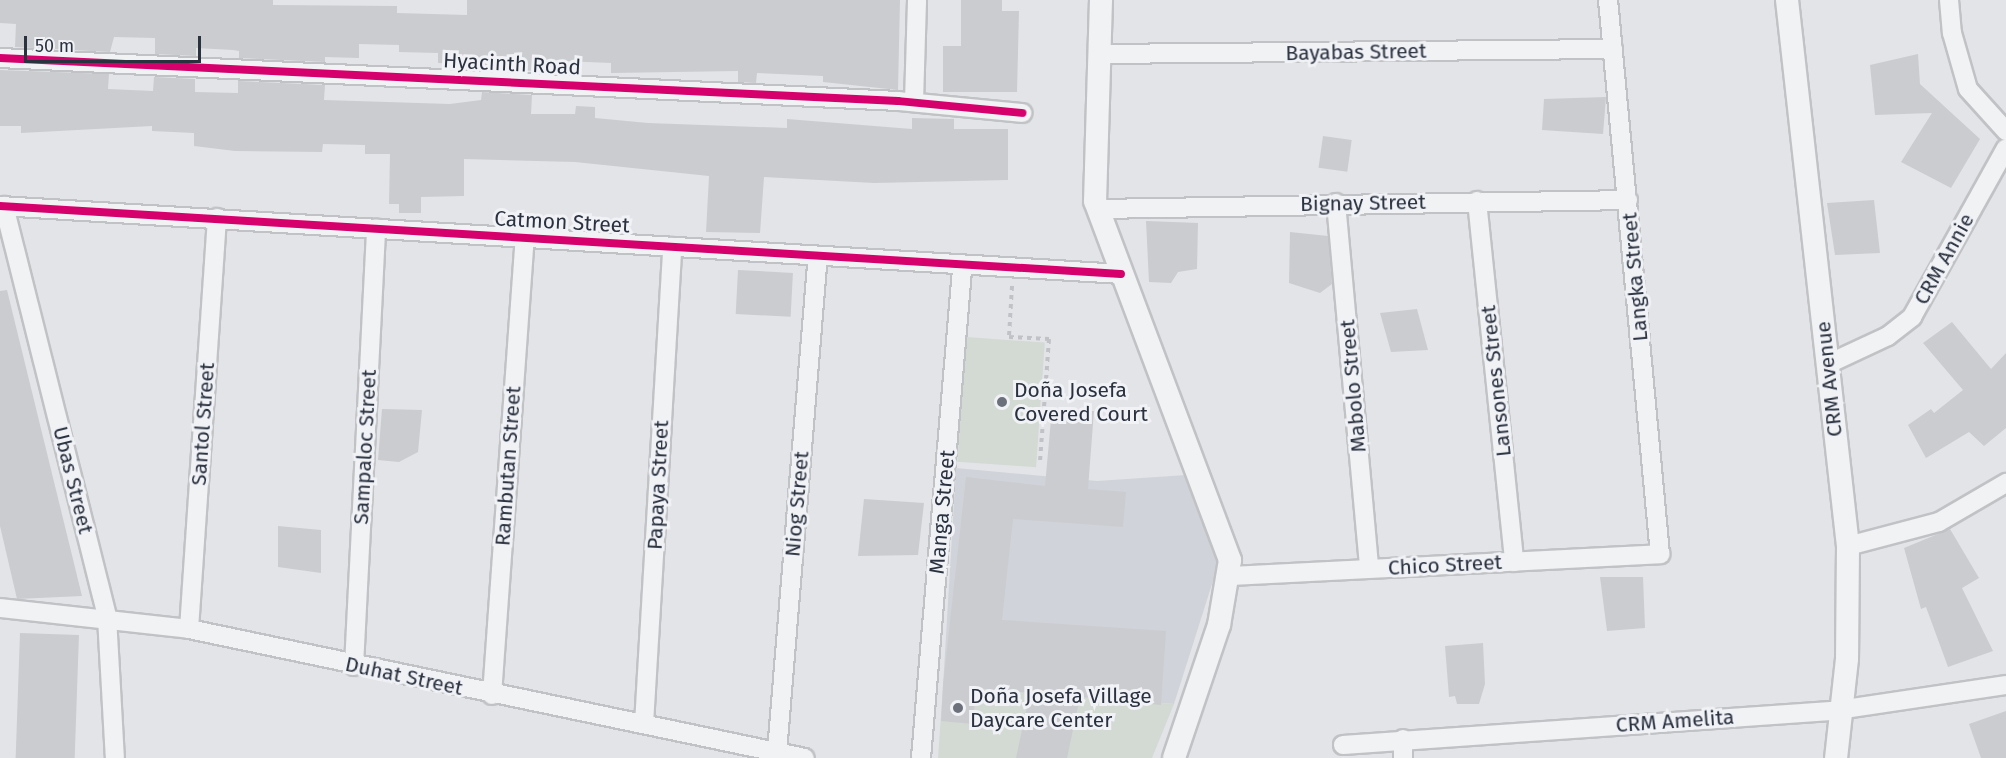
<!DOCTYPE html>
<html>
<head>
<meta charset="utf-8">
<style>
	body { margin:0 }
	#map { position:relative; width:2006px; height:758px; overflow:hidden; background:#e3e4e7; font-family:"Fira Sans",sans-serif }
	div>[style] { position:absolute }
	.built>* { inset:0; background:#d1d3da }
	.green>* { inset:0; background:#d3dad3; transform-origin:0 0 }
	.building>* { inset:0; background:#cbcccf; transform-origin:0 0 }
	.path>* { height:4px; margin-top:-2px; transform-origin:0; background:repeating-linear-gradient(90deg,#c1c2c7 0 4.5px,transparent 0 9px) }
	.roads { filter:drop-shadow(2px 0 #c1c2c5) drop-shadow(-2px 0 #c1c2c5) drop-shadow(0 2px #c1c2c5) drop-shadow(0 -2px #c1c2c5) }
	.minor>* { height:18px; margin:-9px; padding:0 9px; transform-origin:9px; border-radius:9px; background:#f1f2f4 }
	.tertiary>* { height:22px; margin:-11px; padding:0 11px; transform-origin:11px; border-radius:11px; background:#f1f2f4 }
	.cycleway>* { height:8px; margin:-4px; padding:0 4px; transform-origin:4px; border-radius:4px; background:#d6006c }
	.dots>* { width:16px; height:16px; translate:-50% -50%; box-sizing:border-box; border:3px solid #f0f2f6; border-radius:50% }
	span { translate:-50% -50%; white-space:nowrap; text-align:center; line-height:1.15; -webkit-text-stroke:6px #f0f2f6; paint-order:stroke }
	.street-label { font-size:21px; color:#2a313f }
	.poi-label { font-size:21px; color:#2a313f }
	.left { translate:0 -50%; text-align:left }
	.scale { position:absolute; left:24px; top:36px; width:177px; height:27px; box-sizing:border-box; border:3px solid #2a313f; border-top:0; padding-left:8px; font-size:18px; line-height:21px; white-space:nowrap; color:#2a313f; -webkit-text-stroke:4px #f0f2f6; paint-order:stroke }
</style>
</head>
<body>
<div id="map">
	<div class="built">
		<div style="clip-path:polygon(956px 468px,1097px 481px,1186px 475px,1219px 562px,1174px 704px,943px 686px)"></div>
	</div>
	<div class="green">
		<div style="left:966px;top:337px;width:79px;height:125px;rotate:4deg"></div>
		<div style="clip-path:polygon(943px 686px,1174px 704px,1152px 758px,938px 758px)"></div>
	</div>
	<div class="building">
		<div style="clip-path:polygon(0 0,273px 0,273px 5px,397px 6px,397px 13px,467px 15px,467px 0,900px 0,898px 90px,823px 82px,823px 76px,757px 73px,756px 83px,738px 82px,738px 71px,611px 73px,611px 63px,563px 61px,563px 71px,482px 70px,482px 65px,438px 63px,438px 53px,399px 52px,399px 45px,359px 44px,359px 58px,325px 57px,325px 62px,239px 58px,239px 51px,233px 50px,196px 48px,196px 56px,155px 54px,155px 38px,114px 37px,110px 52px,15px 47px,16px 24px,0 23px)"></div>
		<div style="clip-path:polygon(961px 0,1002px 0,1002px 11px,1019px 11px,1017px 92px,943px 92px,943px 46px,961px 46px)"></div>
		<div style="clip-path:polygon(1918px 54px,1920px 84px,1980px 139px,1951px 188px,1901px 162px,1932px 113px,1875px 115px,1870px 65px)"></div>
		<div style="clip-path:polygon(0 70px,109px 74px,108px 89px,153px 91px,154px 77px,195px 79px,195px 92px,238px 93px,238px 81px,325px 85px,324px 100px,450px 104px,481px 100px,482px 92px,532px 95px,531px 114px,575px 114px,576px 106px,595px 107px,595px 118px,648px 123px,787px 128px,787px 119px,912px 129px,912px 118px,954px 119px,954px 129px,1008px 129px,1008px 180px,874px 183px,764px 177px,760px 233px,706px 232px,709px 176px,575px 162px,464px 159px,464px 196px,421px 197px,421px 213px,399px 213px,399px 204px,389px 204px,390px 154px,365px 154px,365px 145px,323px 144px,322px 152px,235px 151px,194px 146px,194px 133px,152px 131px,152px 126px,21px 133px,21px 126px,0 126px)"></div>
		<div style="clip-path:polygon(1606px 97px,1603px 134px,1542px 130px,1544px 99px)"></div>
		<div style="left:1323px;top:136px;width:29px;height:32px;rotate:8deg"></div>
		<div style="clip-path:polygon(1874px 200px,1880px 253px,1835px 255px,1827px 203px)"></div>
		<div style="clip-path:polygon(1146px 221px,1198px 223px,1197px 269px,1178px 272px,1171px 283px,1149px 282px)"></div>
		<div style="clip-path:polygon(1290px 232px,1328px 236px,1332px 284px,1320px 293px,1289px 283px)"></div>
		<div style="left:738px;top:270px;width:55px;height:44px;rotate:3deg"></div>
		<div style="clip-path:polygon(7px 290px,82px 596px,17px 599px,0 526px,0 291px)"></div>
		<div style="clip-path:polygon(1417px 309px,1428px 350px,1391px 352px,1380px 313px)"></div>
		<div style="clip-path:polygon(1952px 322px,1991px 369px,2006px 353px,2006px 428px,1984px 446px,1969px 432px,1926px 458px,1908px 425px,1931px 409px,1934px 413px,1963px 390px,1923px 343px)"></div>
		<div style="clip-path:polygon(1052px 408px,1094px 411px,1088px 489px,1126px 492px,1123px 527px,1013px 519px,1002px 620px,1166px 631px,1161px 705px,1080px 697px,1067px 758px,1016px 758px,1030px 693px,976px 688px,973px 724px,941px 721px,943px 685px,966px 477px,1045px 486px)"></div>
		<div style="clip-path:polygon(382px 409px,422px 410px,418px 452px,399px 462px,378px 460px)"></div>
		<div style="clip-path:polygon(864px 499px,924px 503px,918px 555px,858px 556px)"></div>
		<div style="clip-path:polygon(278px 526px,321px 530px,321px 573px,278px 567px)"></div>
		<div style="clip-path:polygon(1950px 529px,1979px 578px,1962px 588px,1993px 651px,1948px 667px,1926px 607px,1921px 609px,1904px 548px)"></div>
		<div style="clip-path:polygon(1600px 577px,1643px 577px,1645px 628px,1607px 631px)"></div>
		<div style="left:20px;top:633px;width:59px;height:125px;rotate:2deg"></div>
		<div style="clip-path:polygon(1483px 643px,1485px 684px,1479px 704px,1457px 704px,1455px 696px,1449px 697px,1445px 646px)"></div>
		<div style="clip-path:polygon(2006px 711px,2006px 758px,1981px 758px,1969px 724px)"></div>
	</div>
	<div class="path">
		<div style="left:1012px;top:286px;width:51px;rotate:93.4deg"></div>
		<div style="left:1009px;top:337px;width:40px;rotate:2.9deg"></div>
		<div style="left:1049px;top:339px;width:122px;rotate:94.2deg"></div>
	</div>
	<div class="roads">
		<div class="minor">
			<div style="left:1949px;top:0;width:33px;rotate:85deg"></div>
			<div style="left:1952px;top:33px;width:58px;rotate:74.1deg"></div>
			<div style="left:1968px;top:89px;width:57px;rotate:47.9deg"></div>
			<div style="left:1100px;top:54px;width:513px;rotate:-0.56deg"></div>
			<div style="left:0;top:58px;width:899px;rotate:2.74deg"></div>
			<div style="left:898px;top:101px;width:125px;rotate:5.5deg"></div>
			<div style="left:914px;top:102px;width:102px;rotate:-88.3deg"></div>
			<div style="left:1477px;top:201px;width:363px;rotate:84.1deg"></div>
			<div style="left:1336px;top:203px;width:367px;rotate:84.8deg"></div>
			<div style="left:0;top:206px;width:1123px;rotate:3.47deg"></div>
			<div style="left:4px;top:206px;width:424px;rotate:75.9deg"></div>
			<div style="left:107px;top:617px;width:141px;rotate:86.8deg"></div>
			<div style="left:1098px;top:209px;width:530px;rotate:-0.97deg"></div>
			<div style="left:1828px;top:364px;width:66px;rotate:-25deg"></div>
			<div style="left:1888px;top:336px;width:31px;rotate:-38deg"></div>
			<div style="left:1912px;top:317px;width:193px;rotate:-60.9deg"></div>
			<div style="left:1848px;top:546px;width:94px;rotate:-14.8deg"></div>
			<div style="left:1939px;top:522px;width:78px;rotate:-30.2deg"></div>
			<div style="left:1230px;top:576px;width:431px;rotate:-2.9deg"></div>
			<div style="left:1660px;top:554px;width:556px;rotate:-95.36deg"></div>
			<div style="left:0;top:608px;width:190px;rotate:6.3deg"></div>
			<div style="left:189px;top:629px;width:629px;rotate:11.83deg"></div>
			<div style="left:189px;top:629px;width:412px;rotate:-86.1deg"></div>
			<div style="left:354px;top:666px;width:438px;rotate:-87.1deg"></div>
			<div style="left:492px;top:695px;width:458px;rotate:-85.9deg"></div>
			<div style="left:644px;top:724px;width:478px;rotate:-86.6deg"></div>
			<div style="left:1343px;top:745px;width:496px;rotate:-4deg"></div>
			<div style="left:1838px;top:710px;width:170px;rotate:-8.5deg"></div>
			<div style="left:777px;top:752px;width:498px;rotate:-85.3deg"></div>
			<div style="left:921px;top:758px;width:495px;rotate:-85.2deg"></div>
			<div style="left:1403px;top:758px;width:19px;rotate:-90deg"></div>
		</div>
		<div class="tertiary">
			<div style="left:1101px;top:0;width:201px;rotate:91.7deg"></div>
			<div style="left:1095px;top:201px;width:384px;rotate:69.4deg"></div>
			<div style="left:1230px;top:560px;width:66px;rotate:99.6deg"></div>
			<div style="left:1219px;top:625px;width:140px;rotate:108.7deg"></div>
			<div style="left:1787px;top:0;width:549px;rotate:83.63deg"></div>
			<div style="left:1848px;top:546px;width:113px;rotate:90.5deg"></div>
			<div style="left:1847px;top:659px;width:100px;rotate:96.3deg"></div>
		</div>
	</div>
	<div class="cycleway">
		<div style="left:0;top:58px;width:899px;rotate:2.74deg"></div>
		<div style="left:898px;top:101px;width:125px;rotate:5.5deg"></div>
		<div style="left:0;top:206px;width:1123px;rotate:3.47deg"></div>
	</div>
	<div class="dots">
		<div style="left:1002px;top:402px;background:#6b707a"></div>
		<div style="left:958px;top:708px;background:#6b707a"></div>
	</div>
	<div class="street-label">
		<span style="left:1356px;top:52px;rotate:-1deg">Bayabas Street</span>
		<span style="left:512px;top:64px;rotate:3deg">Hyacinth Road</span>
		<span style="left:1363px;top:203px;rotate:-1deg">Bignay Street</span>
		<span style="left:562px;top:222px;rotate:3deg">Catmon Street</span>
		<span style="left:1944px;top:259px;rotate:-61deg">CRM Annie</span>
		<span style="left:1635px;top:277px;rotate:-95deg">Langka Street</span>
		<span style="left:1829px;top:379px;rotate:-96deg">CRM Avenue</span>
		<span style="left:1496px;top:381px;rotate:-96deg">Lansones Street</span>
		<span style="left:1353px;top:386px;rotate:-95deg">Mabolo Street</span>
		<span style="left:203px;top:424px;rotate:-86deg">Santol Street</span>
		<span style="left:365px;top:447px;rotate:-87deg">Sampaloc Street</span>
		<span style="left:508px;top:466px;rotate:-86deg">Rambutan Street</span>
		<span style="left:73px;top:480px;rotate:76deg">Ubas Street</span>
		<span style="left:658px;top:485px;rotate:-87deg">Papaya Street</span>
		<span style="left:797px;top:504px;rotate:-85deg">Niog Street</span>
		<span style="left:942px;top:512px;rotate:-85deg">Manga Street</span>
		<span style="left:1445px;top:565px;rotate:-3deg">Chico Street</span>
		<span style="left:404px;top:676px;rotate:12deg">Duhat Street</span>
		<span style="left:1675px;top:721px;rotate:-4deg">CRM Amelita</span>
	</div>
	<div class="poi-label">
		<span class="left" style="left:1014px;top:402px">Doña Josefa<br>Covered Court</span>
		<span class="left" style="left:970px;top:708px">Doña Josefa Village<br>Daycare Center</span>
	</div>
	<div class="scale">50 m</div>
</div>
</body>
</html>
